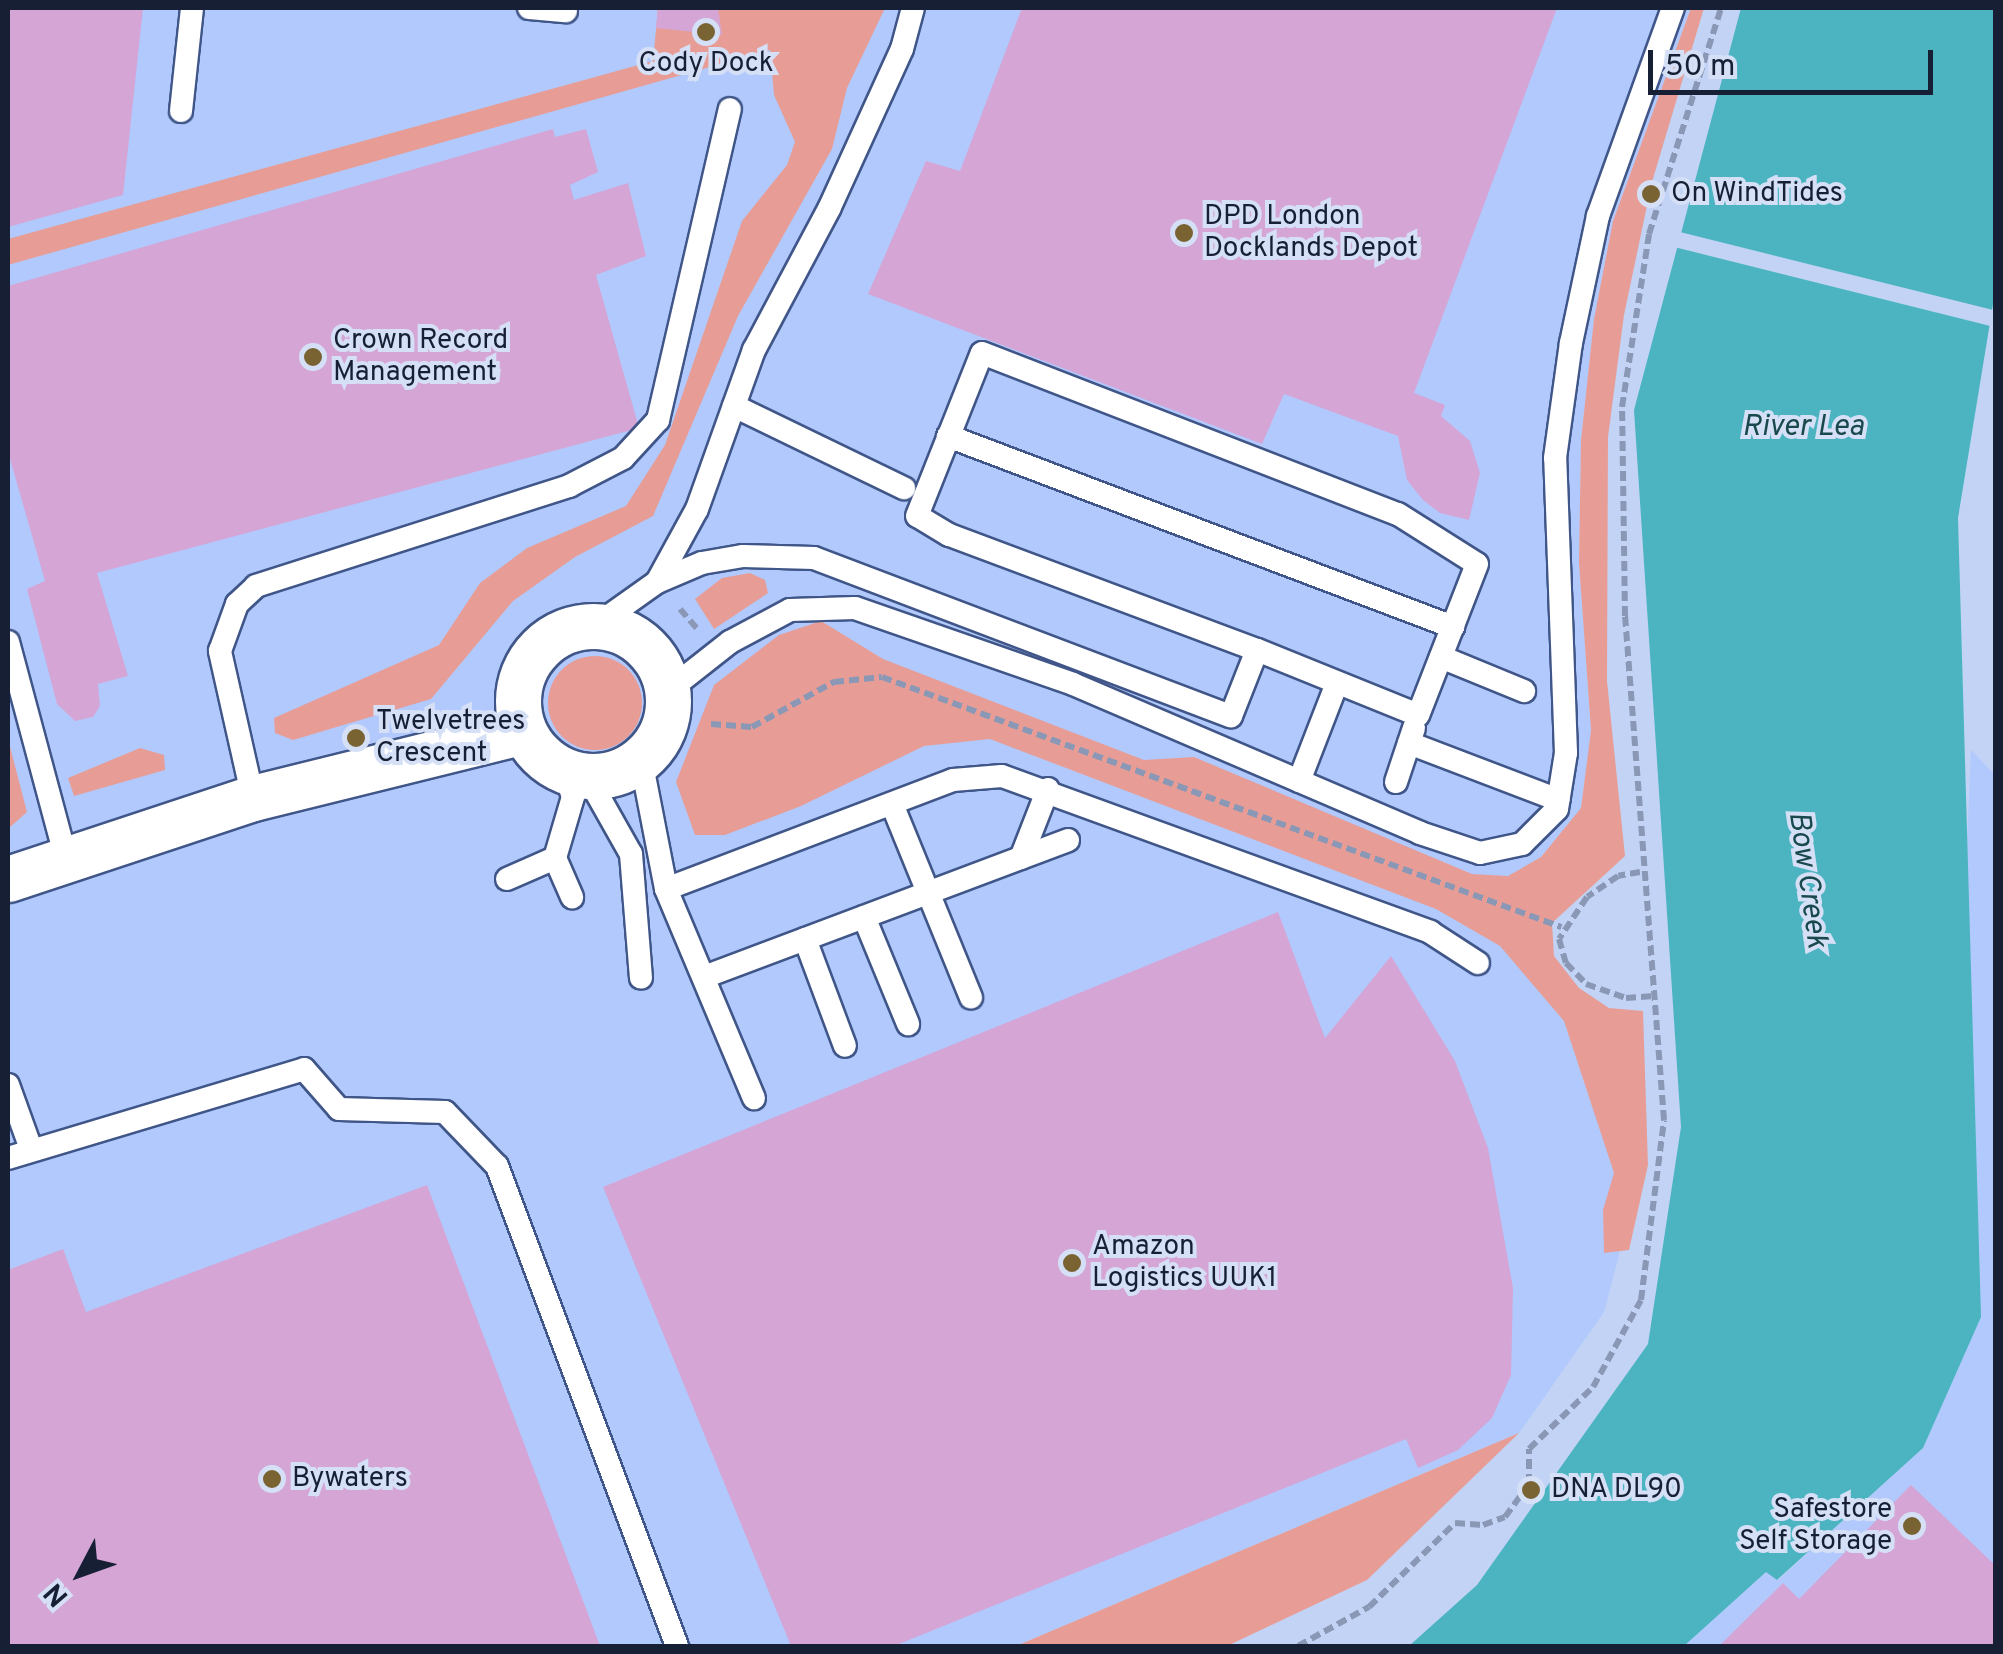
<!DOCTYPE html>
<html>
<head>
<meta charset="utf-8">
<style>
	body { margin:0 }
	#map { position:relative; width:2003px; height:1654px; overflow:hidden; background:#c2d3f5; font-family:Overpass,sans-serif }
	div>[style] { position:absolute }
	.built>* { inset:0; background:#b1c9fc }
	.green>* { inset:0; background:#e79d96 }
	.round { border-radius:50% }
	.water>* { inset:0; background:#4bb4c0 }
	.pier>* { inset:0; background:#c2d3f5; transform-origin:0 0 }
	.building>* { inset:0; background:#d5a5d6 }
	.path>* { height:6px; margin-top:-3px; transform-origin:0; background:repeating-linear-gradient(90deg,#8a98b6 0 10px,transparent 0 15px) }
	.roads { filter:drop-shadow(2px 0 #405688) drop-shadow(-2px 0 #405688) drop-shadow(0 2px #405688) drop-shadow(0 -2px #405688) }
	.service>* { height:22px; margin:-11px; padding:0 11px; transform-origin:11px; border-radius:11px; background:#fff }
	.minor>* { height:45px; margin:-22.5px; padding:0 22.5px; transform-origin:22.5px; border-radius:22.5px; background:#fff }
	.minor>.ring { margin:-22.5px; padding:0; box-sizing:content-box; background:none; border:45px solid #fff; border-radius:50% }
	.dots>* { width:28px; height:28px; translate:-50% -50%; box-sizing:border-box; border:5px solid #d5e0f7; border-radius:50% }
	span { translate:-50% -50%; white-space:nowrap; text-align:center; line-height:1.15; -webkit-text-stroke:8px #d5e0f7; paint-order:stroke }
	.poi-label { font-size:28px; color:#161f34 }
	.left { translate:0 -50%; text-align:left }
	.right { translate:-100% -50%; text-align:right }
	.water-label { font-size:30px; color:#19484d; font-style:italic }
	.frame { position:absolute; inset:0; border:10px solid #161f34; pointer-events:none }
	.north { position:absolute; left:30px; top:1524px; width:100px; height:100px; -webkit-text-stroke:8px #d5e0f7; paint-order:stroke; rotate:229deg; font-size:28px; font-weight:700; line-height:40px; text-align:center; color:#161f34 }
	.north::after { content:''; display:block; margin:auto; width:35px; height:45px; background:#161f34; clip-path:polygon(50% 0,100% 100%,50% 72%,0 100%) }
	.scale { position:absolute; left:1648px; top:50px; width:285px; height:45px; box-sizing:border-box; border:5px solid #161f34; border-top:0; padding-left:12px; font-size:30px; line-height:35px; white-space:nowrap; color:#161f34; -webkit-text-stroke:8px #d5e0f7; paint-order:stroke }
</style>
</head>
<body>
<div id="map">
	<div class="built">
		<div style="clip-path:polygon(8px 8px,658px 8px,654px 61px,841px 8px,1691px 8px,1613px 221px,1594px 319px,1581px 440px,1579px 563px,1591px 730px,1581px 808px,1541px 857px,1516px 946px,1623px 1109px,1619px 1255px,1604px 1312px,1519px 1433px,1016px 1646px,8px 1646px)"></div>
		<div style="clip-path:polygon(1971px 750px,1996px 776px,1995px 1646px,1684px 1646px,1767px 1571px,1778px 1580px,1923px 1448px,1980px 1317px,1965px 889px)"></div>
	</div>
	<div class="green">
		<div style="clip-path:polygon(658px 8px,885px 8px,847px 88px,832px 149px,738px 316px,653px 516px,575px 557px,513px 601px,431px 699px,293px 740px,275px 733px,274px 718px,439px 645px,480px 583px,527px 548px,626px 506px,665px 445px,742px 221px,787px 165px,795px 142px,774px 95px,770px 50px,8px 265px,8px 239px,653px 61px)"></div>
		<div style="clip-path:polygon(1691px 8px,1704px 8px,1652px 182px,1624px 315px,1608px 437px,1607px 681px,1625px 856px,1552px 923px,1554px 956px,1579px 988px,1609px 1008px,1643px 1011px,1648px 1165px,1629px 1250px,1604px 1253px,1603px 1210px,1614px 1173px,1564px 1021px,1500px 946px,1436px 909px,990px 739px,924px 746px,801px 806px,725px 835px,695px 835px,676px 782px,714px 685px,779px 635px,821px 621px,883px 659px,1144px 760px,1194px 757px,1472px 874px,1508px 876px,1541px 857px,1581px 808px,1591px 730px,1579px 563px,1581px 440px,1594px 319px,1613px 221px)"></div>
		<div style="clip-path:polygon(750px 573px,765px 580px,768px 593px,714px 629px,695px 599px,722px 578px)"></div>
		<div class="round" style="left:548px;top:656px;width:94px;height:94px"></div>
		<div style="clip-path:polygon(8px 739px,27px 812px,8px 829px,9px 769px)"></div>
		<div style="clip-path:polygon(140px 748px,164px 755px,165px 770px,74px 796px,68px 778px)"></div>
		<div style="clip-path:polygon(1519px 1433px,1367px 1580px,1227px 1646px,1016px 1646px)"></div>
	</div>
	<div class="water">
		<div style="clip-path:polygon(1741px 8px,1995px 8px,1995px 292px,1958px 518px,1981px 1317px,1923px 1448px,1777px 1580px,1766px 1572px,1684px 1646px,1409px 1646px,1477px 1585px,1648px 1344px,1681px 1127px,1634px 410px)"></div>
	</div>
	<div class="pier">
		<div style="left:1676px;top:231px;width:328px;height:16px;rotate:14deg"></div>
	</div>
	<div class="building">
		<div style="clip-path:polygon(8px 8px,143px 8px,123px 195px,8px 227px)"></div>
		<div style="clip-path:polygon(658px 8px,718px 8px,722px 35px,656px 28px)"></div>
		<div style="clip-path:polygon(1022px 8px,1557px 8px,1414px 393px,1445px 405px,1441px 416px,1470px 441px,1480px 473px,1469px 520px,1440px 513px,1423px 500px,1407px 480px,1398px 436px,1284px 394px,1262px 444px,868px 294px,926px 161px,960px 171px)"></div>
		<div style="clip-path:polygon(553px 129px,555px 137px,586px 129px,598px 172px,570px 185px,574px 200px,628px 183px,646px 256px,596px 275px,639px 428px,97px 573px,128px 676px,98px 684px,100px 706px,93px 717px,75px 721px,57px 704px,27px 589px,45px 581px,8px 452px,8px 286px)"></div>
		<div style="clip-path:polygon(1278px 912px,1325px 1038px,1391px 956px,1455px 1061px,1488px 1148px,1513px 1288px,1511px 1375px,1492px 1418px,1458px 1450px,1418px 1468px,1406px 1439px,894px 1646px,791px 1646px,603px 1187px)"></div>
		<div style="clip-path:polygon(427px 1185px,600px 1646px,8px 1646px,8px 1270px,63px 1249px,86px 1312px)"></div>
		<div style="clip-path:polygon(1911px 1485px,1996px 1566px,1996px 1646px,1719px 1646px,1783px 1583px,1799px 1599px)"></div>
	</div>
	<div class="path">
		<div style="left:680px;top:609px;width:30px;rotate:49deg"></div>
		<div style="left:711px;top:724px;width:41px;rotate:4.2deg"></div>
		<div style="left:752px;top:727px;width:94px;rotate:-28.8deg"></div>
		<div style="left:834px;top:682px;width:48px;rotate:-5.9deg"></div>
		<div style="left:882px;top:677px;width:724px;rotate:20.21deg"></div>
		<div style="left:1640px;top:872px;width:22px;rotate:170deg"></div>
		<div style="left:1618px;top:876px;width:37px;rotate:146deg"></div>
		<div style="left:1587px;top:897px;width:50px;rotate:123.7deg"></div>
		<div style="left:1559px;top:939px;width:25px;rotate:74deg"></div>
		<div style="left:1566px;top:963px;width:29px;rotate:46deg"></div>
		<div style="left:1586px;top:984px;width:42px;rotate:19.3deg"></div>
		<div style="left:1626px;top:998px;width:28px;rotate:-4deg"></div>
		<div style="left:1298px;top:1646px;width:81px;rotate:-28.8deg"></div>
		<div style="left:1369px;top:1607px;width:120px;rotate:-44.3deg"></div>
		<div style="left:1455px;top:1523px;width:28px;rotate:4deg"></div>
		<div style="left:1483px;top:1525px;width:23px;rotate:-20deg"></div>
		<div style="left:1505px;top:1517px;width:41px;rotate:-54deg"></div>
		<div style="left:1529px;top:1484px;width:35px;rotate:-90deg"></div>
		<div style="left:1529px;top:1449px;width:89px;rotate:-44.1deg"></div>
		<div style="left:1593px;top:1387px;width:99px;rotate:-61.1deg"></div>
		<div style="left:1641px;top:1300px;width:181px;rotate:-82.7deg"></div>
		<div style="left:1664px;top:1120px;width:506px;rotate:-94.42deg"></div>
		<div style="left:1625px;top:616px;width:209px;rotate:-90.8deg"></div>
		<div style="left:1622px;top:407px;width:175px;rotate:-81.1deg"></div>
		<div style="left:1649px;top:234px;width:237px;rotate:-72.3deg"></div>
	</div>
	<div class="roads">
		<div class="service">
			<div style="left:529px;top:8px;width:37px;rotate:5deg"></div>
			<div style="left:181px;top:111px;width:104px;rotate:-83.9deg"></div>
			<div style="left:734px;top:406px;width:189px;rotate:25.8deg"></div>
			<div style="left:948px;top:436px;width:540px;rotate:20.72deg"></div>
			<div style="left:657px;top:582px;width:49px;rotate:-22.9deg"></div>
			<div style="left:702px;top:563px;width:42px;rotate:-9.7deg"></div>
			<div style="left:743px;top:556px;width:71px;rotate:1.6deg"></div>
			<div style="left:814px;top:558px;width:446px;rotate:20.8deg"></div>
			<div style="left:1231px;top:716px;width:71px;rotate:-68.5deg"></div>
			<div style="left:1257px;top:650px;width:329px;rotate:-159.5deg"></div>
			<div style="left:949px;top:535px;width:37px;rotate:-149deg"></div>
			<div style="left:917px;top:516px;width:175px;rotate:-68.3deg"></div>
			<div style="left:982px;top:353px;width:446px;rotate:21.2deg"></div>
			<div style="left:1398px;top:514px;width:93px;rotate:32.3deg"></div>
			<div style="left:1477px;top:564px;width:162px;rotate:111.3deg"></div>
			<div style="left:1418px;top:715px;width:174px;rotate:-158deg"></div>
			<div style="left:595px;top:626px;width:76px;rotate:-35.4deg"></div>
			<div style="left:657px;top:582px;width:83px;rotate:-61.3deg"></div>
			<div style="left:697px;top:509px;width:169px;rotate:-70.3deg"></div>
			<div style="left:754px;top:350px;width:160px;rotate:-62deg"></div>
			<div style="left:829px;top:209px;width:176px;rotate:-65.5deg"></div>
			<div style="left:902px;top:49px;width:42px;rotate:-75deg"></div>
			<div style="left:8px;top:642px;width:225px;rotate:75deg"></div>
			<div style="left:1441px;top:657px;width:90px;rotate:22.3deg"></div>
			<div style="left:669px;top:690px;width:78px;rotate:-38.2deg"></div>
			<div style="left:730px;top:642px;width:68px;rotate:-28.1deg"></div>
			<div style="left:790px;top:610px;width:65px;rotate:-1.8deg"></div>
			<div style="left:855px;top:608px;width:231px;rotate:19.2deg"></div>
			<div style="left:1073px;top:684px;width:378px;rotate:23.2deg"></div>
			<div style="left:1420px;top:833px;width:63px;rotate:18.4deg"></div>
			<div style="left:1480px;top:853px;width:43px;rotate:-12.1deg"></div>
			<div style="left:1522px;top:844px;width:49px;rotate:-45deg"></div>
			<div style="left:1557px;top:809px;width:57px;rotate:-80.9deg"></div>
			<div style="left:1566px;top:753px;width:295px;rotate:-92.1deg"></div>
			<div style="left:1555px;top:458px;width:116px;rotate:-82.1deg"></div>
			<div style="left:1571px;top:343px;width:130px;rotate:-78deg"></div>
			<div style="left:1598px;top:216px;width:221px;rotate:-70.2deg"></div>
			<div style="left:1409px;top:743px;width:160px;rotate:20.9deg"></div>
			<div style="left:641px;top:760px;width:131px;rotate:79deg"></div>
			<div style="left:666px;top:889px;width:227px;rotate:67.2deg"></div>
			<div style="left:587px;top:776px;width:90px;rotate:60.6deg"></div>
			<div style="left:631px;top:854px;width:124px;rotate:85.4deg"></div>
			<div style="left:1299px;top:781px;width:105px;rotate:-68.8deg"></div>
			<div style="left:1396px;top:782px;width:57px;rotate:-71.6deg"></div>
			<div style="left:253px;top:798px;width:151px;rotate:-102.7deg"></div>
			<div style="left:220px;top:651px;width:50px;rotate:-70.1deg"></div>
			<div style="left:237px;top:604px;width:26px;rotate:-43deg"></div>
			<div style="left:256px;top:586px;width:329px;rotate:-17.7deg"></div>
			<div style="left:569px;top:486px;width:61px;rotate:-27.4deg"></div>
			<div style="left:623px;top:458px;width:52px;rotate:-47.4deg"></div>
			<div style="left:658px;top:420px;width:319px;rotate:-77deg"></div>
			<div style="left:892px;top:804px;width:209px;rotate:67.8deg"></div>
			<div style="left:555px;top:858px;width:43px;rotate:66.4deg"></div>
			<div style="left:1021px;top:858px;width:74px;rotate:-68.6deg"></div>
			<div style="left:507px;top:879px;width:52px;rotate:-23.6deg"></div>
			<div style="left:555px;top:858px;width:64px;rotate:-73.6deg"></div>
			<div style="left:573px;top:797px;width:28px;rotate:-108deg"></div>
			<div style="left:666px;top:889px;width:307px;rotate:-20.8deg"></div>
			<div style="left:953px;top:780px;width:49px;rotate:-4.7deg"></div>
			<div style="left:1002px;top:776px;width:456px;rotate:20deg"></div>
			<div style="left:1430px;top:932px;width:57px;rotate:32.9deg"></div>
			<div style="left:864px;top:917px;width:116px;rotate:67.6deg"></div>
			<div style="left:805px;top:939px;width:114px;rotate:69.5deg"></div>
			<div style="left:704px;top:977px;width:389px;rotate:-20.6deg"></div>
			<div style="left:8px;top:1085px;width:68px;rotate:70.2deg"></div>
			<div style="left:8px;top:1158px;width:309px;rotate:-16.7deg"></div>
			<div style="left:304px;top:1069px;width:53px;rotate:48.8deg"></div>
			<div style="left:339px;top:1109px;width:106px;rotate:1.6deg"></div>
			<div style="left:445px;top:1112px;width:75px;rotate:46.1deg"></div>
			<div style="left:497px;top:1166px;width:513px;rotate:69.44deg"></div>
		</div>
		<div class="minor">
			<div class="ring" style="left:518px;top:626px;width:105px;height:105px"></div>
			<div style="left:8px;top:879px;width:258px;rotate:-18.3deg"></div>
			<div style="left:253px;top:798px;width:278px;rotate:-13.9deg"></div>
		</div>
	</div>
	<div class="dots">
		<div style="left:706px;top:32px;background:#796333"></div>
		<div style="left:1651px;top:194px;background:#796333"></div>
		<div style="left:1184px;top:233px;background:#796333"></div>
		<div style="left:313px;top:357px;background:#796333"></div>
		<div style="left:356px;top:738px;background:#796333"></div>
		<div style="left:1072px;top:1263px;background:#796333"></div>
		<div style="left:272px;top:1479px;background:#796333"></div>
		<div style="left:1531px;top:1490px;background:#796333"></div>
		<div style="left:1912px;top:1526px;background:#796333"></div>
	</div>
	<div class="poi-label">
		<span style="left:706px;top:64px">Cody Dock</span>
		<span class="left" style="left:1671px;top:194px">On WindTides</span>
		<span class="left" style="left:1204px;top:233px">DPD London<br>Docklands Depot</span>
		<span class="left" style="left:333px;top:357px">Crown Record<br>Management</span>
		<span class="left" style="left:376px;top:738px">Twelvetrees<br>Crescent</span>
		<span class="left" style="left:1092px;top:1263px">Amazon<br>Logistics UUK1</span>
		<span class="left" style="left:292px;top:1479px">Bywaters</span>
		<span class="left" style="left:1551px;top:1490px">DNA DL90</span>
		<span class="right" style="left:1892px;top:1526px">Safestore<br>Self Storage</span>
	</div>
	<div class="water-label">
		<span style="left:1803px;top:428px">River Lea</span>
		<span style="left:1806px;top:880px;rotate:82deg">Bow Creek</span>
	</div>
	<div class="frame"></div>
	<div class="north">N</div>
	<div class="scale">50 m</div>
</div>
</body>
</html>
